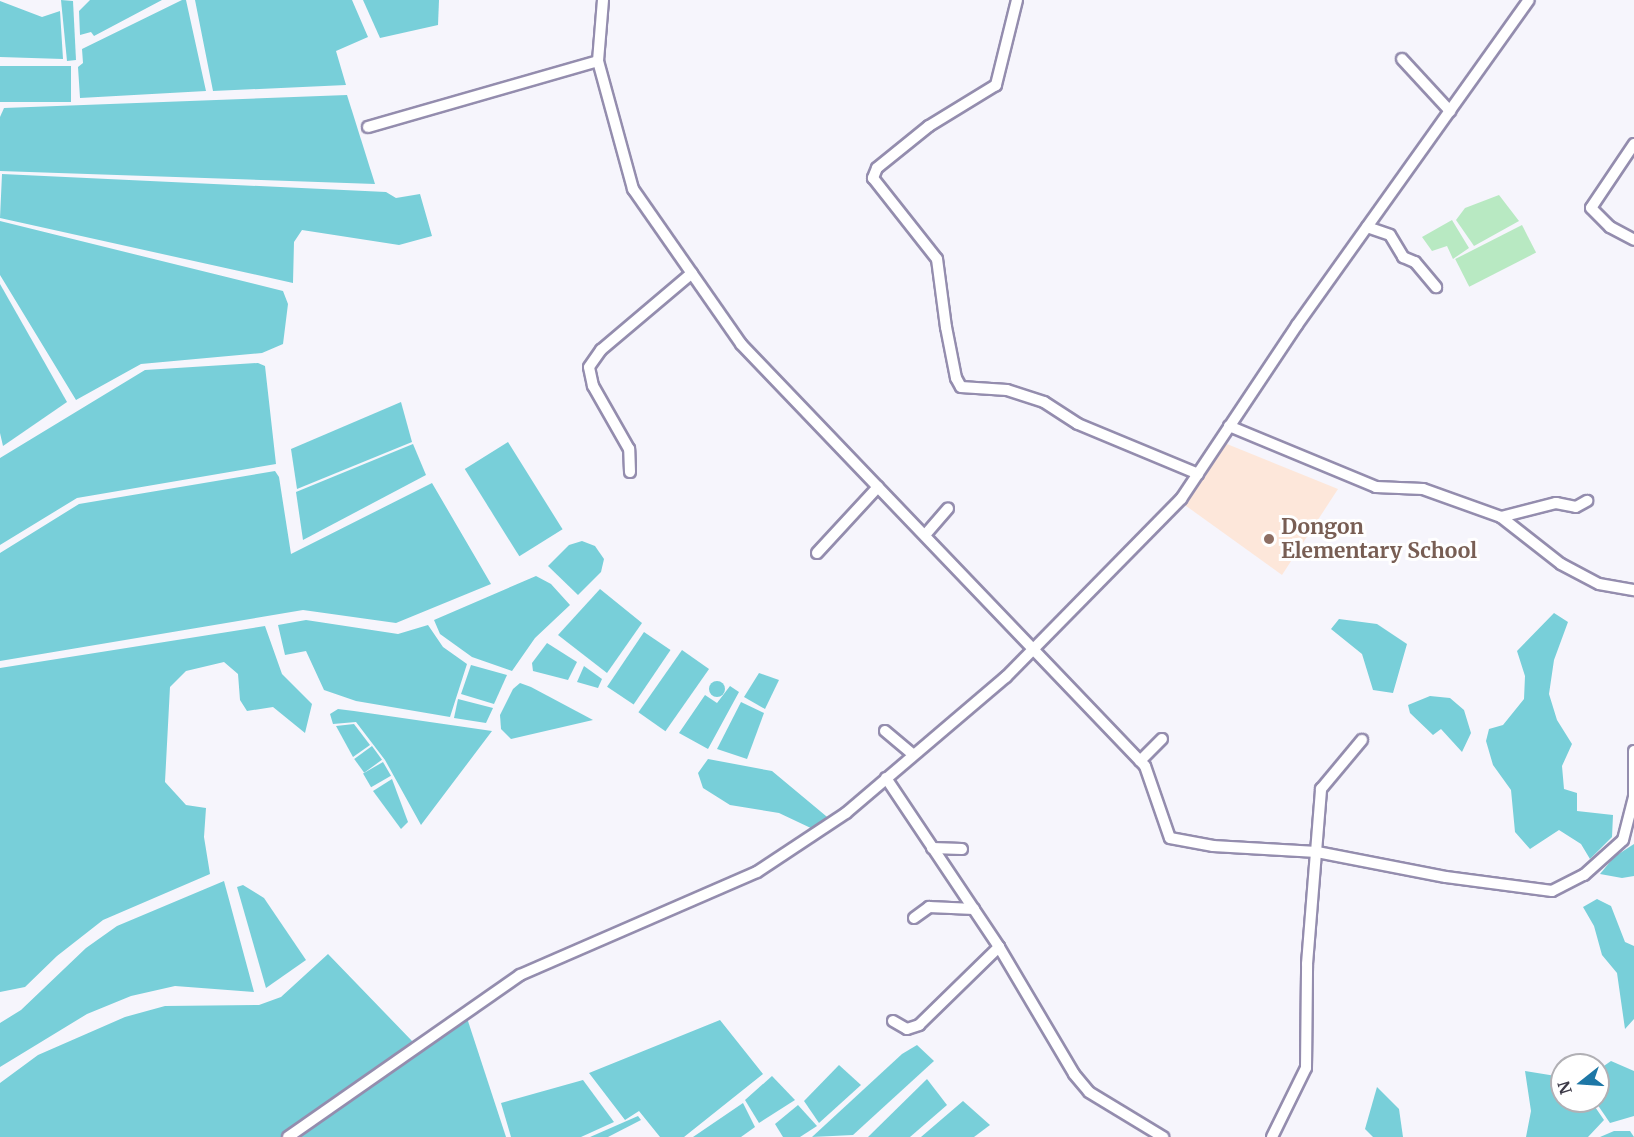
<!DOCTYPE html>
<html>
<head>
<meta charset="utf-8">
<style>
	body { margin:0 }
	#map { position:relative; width:1634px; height:1137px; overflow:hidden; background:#f6f5fc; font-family:Merriweather,serif }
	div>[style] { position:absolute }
	.education>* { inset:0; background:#fde7da }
	.green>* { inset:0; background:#b8e9c2; transform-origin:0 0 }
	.water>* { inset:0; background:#78cfd9; transform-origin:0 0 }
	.round { border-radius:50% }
	.roads { filter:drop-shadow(2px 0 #948dae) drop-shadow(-2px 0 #948dae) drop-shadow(0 2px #948dae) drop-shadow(0 -2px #948dae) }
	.minor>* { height:10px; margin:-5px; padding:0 5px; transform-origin:5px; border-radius:5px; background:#fff }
	.dots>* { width:16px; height:16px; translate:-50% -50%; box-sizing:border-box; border:3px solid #fff; border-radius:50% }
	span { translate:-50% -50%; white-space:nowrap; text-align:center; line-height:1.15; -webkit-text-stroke:6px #fff; paint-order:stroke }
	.education-label { font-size:21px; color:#785e54; font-weight:700 }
	.left { translate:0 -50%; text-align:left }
	.north { position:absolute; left:1550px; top:1053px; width:60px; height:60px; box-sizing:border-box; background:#fff; border:2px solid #b1b0b5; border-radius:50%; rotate:253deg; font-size:16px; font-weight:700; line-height:24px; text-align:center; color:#3c3947 }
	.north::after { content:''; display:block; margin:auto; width:21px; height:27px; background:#1d77a6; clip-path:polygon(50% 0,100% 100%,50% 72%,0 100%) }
</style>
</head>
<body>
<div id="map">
	<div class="education">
		<div style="clip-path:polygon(1222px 442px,1338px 489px,1282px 575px,1182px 503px)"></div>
	</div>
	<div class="green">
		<div style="clip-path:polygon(1499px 195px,1519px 221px,1474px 246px,1456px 220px,1465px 208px)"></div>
		<div style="clip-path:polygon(1452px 220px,1469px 248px,1453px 259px,1447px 246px,1432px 251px,1422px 237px)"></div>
		<div style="left:1522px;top:225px;width:31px;height:75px;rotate:63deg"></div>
	</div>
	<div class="water">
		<div style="clip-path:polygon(61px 0,73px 1px,76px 60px,67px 61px)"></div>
		<div style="clip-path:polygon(90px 0,162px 0,94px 36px,91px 32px,80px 35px,79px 11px)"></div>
		<div style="clip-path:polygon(182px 0,186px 0,206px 91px,80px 98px,78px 67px,83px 63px,82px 49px)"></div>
		<div style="clip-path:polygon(195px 0,352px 0,368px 37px,336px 51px,346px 85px,213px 91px)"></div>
		<div style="clip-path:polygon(363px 0,439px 0,438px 25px,380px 38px)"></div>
		<div style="clip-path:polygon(0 1px,42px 17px,60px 11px,63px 59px,0 57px)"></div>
		<div style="left:0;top:66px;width:71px;height:36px"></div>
		<div style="clip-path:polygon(347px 95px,375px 184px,0 171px,0 117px,4px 108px)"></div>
		<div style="clip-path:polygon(2px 174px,386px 192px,396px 198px,420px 194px,432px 236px,399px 245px,302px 230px,294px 242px,293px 283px,0 218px)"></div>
		<div style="clip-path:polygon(0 221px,283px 291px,288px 304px,283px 344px,262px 353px,141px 364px,76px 400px,0 275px)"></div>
		<div style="clip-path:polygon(0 284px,67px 402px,3px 446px,0 433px)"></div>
		<div style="clip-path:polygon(258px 363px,265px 366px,276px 464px,77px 498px,0 545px,0 458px,145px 370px)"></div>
		<div style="clip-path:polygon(401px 402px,412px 442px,297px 489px,291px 449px)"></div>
		<div style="left:508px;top:442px;width:103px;height:51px;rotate:58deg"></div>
		<div style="clip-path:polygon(413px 444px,426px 475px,303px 540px,296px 492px)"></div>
		<div style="clip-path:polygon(275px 471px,279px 477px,291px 554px,432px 483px,491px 584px,396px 623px,303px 610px,0 661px,0 553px,79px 504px)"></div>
		<div style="clip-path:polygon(582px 541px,595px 546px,604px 559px,601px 572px,578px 595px,548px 566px,569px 545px)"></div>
		<div style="clip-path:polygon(536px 576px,551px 584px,570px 605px,535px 638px,512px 671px,472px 657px,440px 634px,434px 620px)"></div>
		<div style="clip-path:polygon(600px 589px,642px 623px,607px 673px,558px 635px)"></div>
		<div style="clip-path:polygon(1554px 613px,1568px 622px,1554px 660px,1549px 694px,1557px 720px,1572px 744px,1562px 766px,1564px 789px,1577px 793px,1577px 811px,1613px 815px,1612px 837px,1590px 859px,1581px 844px,1559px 830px,1530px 849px,1515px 832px,1511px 790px,1493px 765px,1486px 741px,1489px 729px,1503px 725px,1524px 699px,1525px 676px,1517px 651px)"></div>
		<div style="clip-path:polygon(1339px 619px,1377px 624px,1407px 644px,1393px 693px,1373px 690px,1362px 654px,1331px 629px)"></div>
		<div style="clip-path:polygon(306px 620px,398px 634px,428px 625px,443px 647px,467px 664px,450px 717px,356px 701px,324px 690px,306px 651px,285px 655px,278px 625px)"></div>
		<div style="clip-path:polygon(265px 626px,282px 674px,312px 704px,305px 733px,273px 707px,247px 711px,240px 700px,238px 674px,224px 662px,186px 671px,170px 687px,165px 782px,186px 805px,206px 808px,204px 837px,210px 874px,103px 920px,57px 956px,25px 987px,0 992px,0 668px)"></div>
		<div style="left:644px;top:632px;width:32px;height:66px;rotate:34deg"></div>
		<div style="clip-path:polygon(547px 643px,577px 662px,568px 680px,533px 671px,532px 663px)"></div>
		<div style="left:682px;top:650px;width:33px;height:76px;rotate:35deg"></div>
		<div style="clip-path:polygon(471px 665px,507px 675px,494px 704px,461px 694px)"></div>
		<div style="clip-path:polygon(584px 666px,602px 679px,598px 688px,577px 682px)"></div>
		<div style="clip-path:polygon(759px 673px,779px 680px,765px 709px,744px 697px)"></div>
		<div class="round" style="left:709px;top:681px;width:16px;height:16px"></div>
		<div style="clip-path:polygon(520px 683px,531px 687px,593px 720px,511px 739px,501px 729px,500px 715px,513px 689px)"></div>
		<div style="clip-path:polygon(730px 686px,739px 692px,708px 749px,679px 733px,705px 695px,717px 703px)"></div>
		<div style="clip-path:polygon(1430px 696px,1450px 698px,1464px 710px,1471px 733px,1462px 752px,1441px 729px,1433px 735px,1410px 713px,1408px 705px)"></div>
		<div style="clip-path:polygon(458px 699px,493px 708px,486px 723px,454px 718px)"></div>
		<div style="clip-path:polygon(741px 702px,764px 713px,747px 759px,717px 749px)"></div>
		<div style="clip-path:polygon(338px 709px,354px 711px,492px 731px,421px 825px,385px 760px,356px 722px,333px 724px,330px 714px)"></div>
		<div style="clip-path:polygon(354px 724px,370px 745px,353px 757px,336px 726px)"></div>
		<div style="left:372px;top:746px;width:17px;height:22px;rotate:54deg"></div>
		<div style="clip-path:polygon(708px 759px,772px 771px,832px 821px,815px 830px,779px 813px,730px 805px,703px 788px,698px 773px)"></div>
		<div style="left:383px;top:762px;width:16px;height:23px;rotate:60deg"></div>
		<div style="clip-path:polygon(392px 779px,408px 822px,401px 829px,373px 791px)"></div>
		<div style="clip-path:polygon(1634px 844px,1634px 876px,1622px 878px,1600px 874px,1614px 857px)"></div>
		<div style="clip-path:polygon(224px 881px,254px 992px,175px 986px,131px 996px,87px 1014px,0 1067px,0 1023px,21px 1010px,86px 948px,117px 926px)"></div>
		<div style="clip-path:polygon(243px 885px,264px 898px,306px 960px,266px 988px,237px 887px)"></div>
		<div style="clip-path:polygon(1597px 899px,1611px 906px,1625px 942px,1634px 946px,1634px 1019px,1625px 1029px,1617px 973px,1602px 955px,1594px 926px,1583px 907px)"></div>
		<div style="clip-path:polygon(328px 954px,413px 1042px,286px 1137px,0 1137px,0 1083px,38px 1055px,125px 1017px,165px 1006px,259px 1005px,281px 997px)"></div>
		<div style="clip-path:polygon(467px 1018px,506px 1137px,295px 1137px)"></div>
		<div style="clip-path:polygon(720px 1020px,763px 1074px,684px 1137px,660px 1137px,639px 1111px,625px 1120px,589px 1073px)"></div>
		<div style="clip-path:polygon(917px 1045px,934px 1061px,853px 1135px,812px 1137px,902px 1054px)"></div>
		<div style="clip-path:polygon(1611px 1061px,1634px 1071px,1634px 1116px,1610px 1123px,1595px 1101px,1598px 1070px)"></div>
		<div style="clip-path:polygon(839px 1065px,861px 1085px,819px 1123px,804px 1101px)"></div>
		<div style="clip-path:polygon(1525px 1071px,1562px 1077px,1562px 1101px,1591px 1101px,1604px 1120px,1588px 1137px,1526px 1137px,1531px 1111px)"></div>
		<div style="clip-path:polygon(772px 1076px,795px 1100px,759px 1123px,745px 1100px)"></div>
		<div style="clip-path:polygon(927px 1079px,947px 1105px,910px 1137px,868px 1137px)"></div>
		<div style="clip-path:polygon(583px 1080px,614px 1122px,581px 1137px,511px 1137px,501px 1103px)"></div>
		<div style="clip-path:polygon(1377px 1087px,1399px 1109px,1403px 1137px,1373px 1137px,1365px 1129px)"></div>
		<div style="clip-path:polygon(963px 1101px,990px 1125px,974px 1137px,921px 1137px)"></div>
		<div style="clip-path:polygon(743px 1103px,755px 1127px,741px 1137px,693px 1137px)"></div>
		<div style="clip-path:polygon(798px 1105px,817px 1126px,800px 1137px,783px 1137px,775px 1124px)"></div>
		<div style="clip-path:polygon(638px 1116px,641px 1120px,608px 1137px,590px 1137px)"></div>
		<div style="clip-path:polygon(1614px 1131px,1630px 1131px,1634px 1137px,1600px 1137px)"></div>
	</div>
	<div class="roads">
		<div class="minor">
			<div style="left:603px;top:0;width:61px;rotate:94.7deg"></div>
			<div style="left:598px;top:61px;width:133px;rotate:74.7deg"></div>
			<div style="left:633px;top:189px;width:189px;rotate:55.1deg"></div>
			<div style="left:741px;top:344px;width:584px;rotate:46.25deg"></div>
			<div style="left:1145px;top:766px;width:76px;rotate:70.9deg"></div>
			<div style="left:1170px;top:838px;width:44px;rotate:10.5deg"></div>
			<div style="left:1213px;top:846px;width:104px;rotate:3.3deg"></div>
			<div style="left:1317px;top:852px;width:131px;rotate:11deg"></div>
			<div style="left:1446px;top:877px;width:107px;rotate:7.5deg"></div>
			<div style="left:1552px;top:891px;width:36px;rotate:-27deg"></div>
			<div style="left:1584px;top:875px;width:52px;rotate:-41.9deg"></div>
			<div style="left:1623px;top:840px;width:44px;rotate:-75.7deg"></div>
			<div style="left:1634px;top:797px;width:46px;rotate:-90deg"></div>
			<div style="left:1017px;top:0;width:88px;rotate:103.9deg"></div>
			<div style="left:996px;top:85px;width:79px;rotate:148.5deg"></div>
			<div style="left:929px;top:126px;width:67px;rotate:141.1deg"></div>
			<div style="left:877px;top:168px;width:11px;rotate:112deg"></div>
			<div style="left:873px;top:178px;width:103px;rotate:51.7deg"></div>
			<div style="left:937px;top:259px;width:69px;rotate:82.5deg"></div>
			<div style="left:946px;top:327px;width:52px;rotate:78.9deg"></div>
			<div style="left:956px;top:378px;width:10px;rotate:61deg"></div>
			<div style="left:961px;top:387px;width:46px;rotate:3.7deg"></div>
			<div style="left:1007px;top:390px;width:39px;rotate:18deg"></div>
			<div style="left:1044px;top:402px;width:40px;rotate:32.9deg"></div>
			<div style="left:1078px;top:424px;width:130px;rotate:22.6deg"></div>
			<div style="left:1402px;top:59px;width:71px;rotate:47.3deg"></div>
			<div style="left:368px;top:127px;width:239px;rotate:-16deg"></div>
			<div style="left:1634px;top:144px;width:77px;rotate:123.9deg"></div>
			<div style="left:1591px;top:208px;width:27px;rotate:45deg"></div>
			<div style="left:1610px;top:227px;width:27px;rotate:28deg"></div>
			<div style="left:1367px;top:227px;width:24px;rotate:19deg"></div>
			<div style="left:1390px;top:235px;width:26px;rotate:59deg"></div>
			<div style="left:1403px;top:257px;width:13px;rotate:23deg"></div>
			<div style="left:1415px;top:262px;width:33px;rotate:50deg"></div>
			<div style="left:1229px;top:426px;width:159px;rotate:22.5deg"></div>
			<div style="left:1376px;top:487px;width:47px;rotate:2.4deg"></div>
			<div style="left:1423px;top:489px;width:83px;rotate:19.7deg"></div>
			<div style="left:1501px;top:517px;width:76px;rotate:38.1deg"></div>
			<div style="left:1561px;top:564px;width:43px;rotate:27.8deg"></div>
			<div style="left:1599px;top:584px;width:36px;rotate:10deg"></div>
			<div style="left:630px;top:472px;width:23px;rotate:-92deg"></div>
			<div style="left:629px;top:449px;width:73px;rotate:-119.7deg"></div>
			<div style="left:593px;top:386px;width:19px;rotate:-102deg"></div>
			<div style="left:589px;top:367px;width:21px;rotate:-55deg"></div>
			<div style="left:601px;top:350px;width:119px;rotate:-40.2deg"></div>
			<div style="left:1501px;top:517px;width:57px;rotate:-14.3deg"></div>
			<div style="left:1556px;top:503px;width:20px;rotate:11deg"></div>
			<div style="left:1576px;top:507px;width:13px;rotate:-29deg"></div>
			<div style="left:925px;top:535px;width:35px;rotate:-49deg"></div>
			<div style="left:817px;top:553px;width:90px;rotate:-47.3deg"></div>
			<div style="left:885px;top:731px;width:35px;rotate:40deg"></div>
			<div style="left:1140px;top:761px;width:31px;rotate:-45deg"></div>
			<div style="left:886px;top:778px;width:203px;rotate:56.2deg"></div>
			<div style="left:999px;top:947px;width:147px;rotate:59.4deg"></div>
			<div style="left:1074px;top:1074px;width:23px;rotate:50deg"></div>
			<div style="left:1089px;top:1092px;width:87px;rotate:31.3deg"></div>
			<div style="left:932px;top:848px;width:30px;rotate:2deg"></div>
			<div style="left:914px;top:918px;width:19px;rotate:-36deg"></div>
			<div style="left:929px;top:907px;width:45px;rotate:2.5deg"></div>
			<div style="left:893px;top:1021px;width:16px;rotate:30deg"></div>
			<div style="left:907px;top:1029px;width:13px;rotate:-18deg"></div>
			<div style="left:919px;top:1025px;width:112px;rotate:-44.3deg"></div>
			<div style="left:288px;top:1137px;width:283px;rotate:-34.9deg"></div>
			<div style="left:520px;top:975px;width:258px;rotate:-23.5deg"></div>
			<div style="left:757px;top:872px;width:107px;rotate:-33.5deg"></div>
			<div style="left:846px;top:813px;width:210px;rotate:-40.4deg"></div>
			<div style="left:1006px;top:677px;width:250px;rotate:-45.5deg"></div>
			<div style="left:1181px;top:499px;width:209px;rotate:-56.3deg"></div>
			<div style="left:1297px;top:325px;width:399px;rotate:-54.5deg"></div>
			<div style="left:1272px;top:1137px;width:77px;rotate:-63.8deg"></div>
			<div style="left:1306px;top:1068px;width:104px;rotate:-89.4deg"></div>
			<div style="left:1307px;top:964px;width:176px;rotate:-85.4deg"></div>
			<div style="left:1321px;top:789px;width:64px;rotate:-50.1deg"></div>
		</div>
	</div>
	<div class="dots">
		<div style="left:1269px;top:539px;background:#8d6e63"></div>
	</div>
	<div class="education-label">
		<span class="left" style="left:1281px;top:539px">Dongon<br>Elementary School</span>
	</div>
	<div class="north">N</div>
</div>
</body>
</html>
